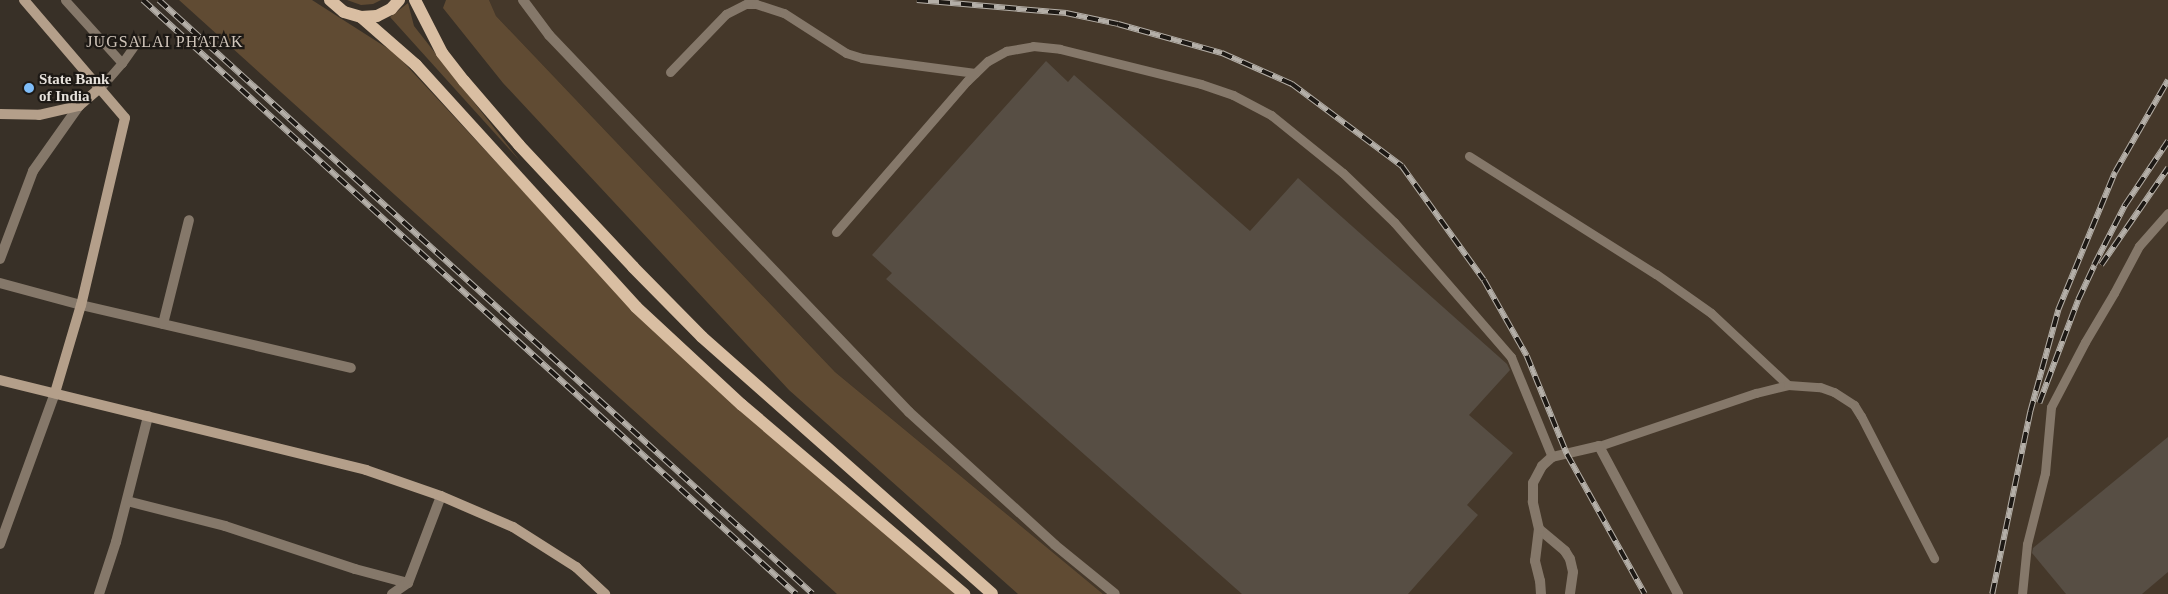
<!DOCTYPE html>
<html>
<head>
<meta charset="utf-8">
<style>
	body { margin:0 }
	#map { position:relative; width:2168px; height:594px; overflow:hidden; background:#383027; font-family:Georgia,serif }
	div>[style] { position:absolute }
	.built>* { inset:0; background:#45382a }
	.green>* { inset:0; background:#604b33 }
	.building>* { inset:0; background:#574e44 }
	.lane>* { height:9px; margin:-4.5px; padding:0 4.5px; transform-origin:4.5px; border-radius:4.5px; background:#85786a }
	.street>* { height:10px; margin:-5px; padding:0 5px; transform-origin:5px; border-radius:5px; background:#85786a }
	.secondary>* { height:10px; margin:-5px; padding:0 5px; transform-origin:5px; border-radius:5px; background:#b49f8a }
	.primary>* { height:12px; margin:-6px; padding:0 6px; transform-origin:6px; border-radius:6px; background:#d9bea2 }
	.rail>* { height:5.5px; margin-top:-2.75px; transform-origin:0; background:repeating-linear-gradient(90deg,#1d1915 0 11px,#b4afa8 0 22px); box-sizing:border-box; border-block:1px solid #b4afa8 }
	.dots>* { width:14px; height:14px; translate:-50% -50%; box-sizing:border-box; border:2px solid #1d1915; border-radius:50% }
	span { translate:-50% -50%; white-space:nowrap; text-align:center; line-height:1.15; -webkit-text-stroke:4.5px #1d1915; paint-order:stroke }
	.poi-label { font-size:15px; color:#e6e1db; font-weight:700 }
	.left { translate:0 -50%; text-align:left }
	.neighbourhood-label { font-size:16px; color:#d1c6bb; letter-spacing:1px }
</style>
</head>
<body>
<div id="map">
	<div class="built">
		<div style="clip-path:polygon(489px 0,2168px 0,2168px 594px,1103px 594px,835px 372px,496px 16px)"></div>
	</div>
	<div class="green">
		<div style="clip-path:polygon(179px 0,312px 0,395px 53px,638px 315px,955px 594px,837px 594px)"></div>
		<div style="clip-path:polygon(347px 0,381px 0,373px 4px,361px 5px)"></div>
		<div style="clip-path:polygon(446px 0,489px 0,496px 16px,835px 372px,1103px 594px,1018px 594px,789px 390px,503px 83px,443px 8px)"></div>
		<div style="clip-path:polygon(408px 3px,414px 26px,520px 161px,390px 17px)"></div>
	</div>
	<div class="building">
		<div style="clip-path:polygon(1046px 61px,1068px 82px,1074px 75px,1250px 231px,1298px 178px,1507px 364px,1510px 370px,1469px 415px,1513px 453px,1467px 505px,1478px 515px,1408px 594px,1242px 594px,886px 279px,892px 273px,872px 255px)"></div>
		<div style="clip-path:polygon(2168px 437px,2168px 572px,2142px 594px,2066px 594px,2032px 553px,2033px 548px)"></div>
	</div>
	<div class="lane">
		<div style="left:65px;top:0;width:85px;rotate:47.9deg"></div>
		<div style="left:670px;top:72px;width:81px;rotate:-46deg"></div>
		<div style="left:726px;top:14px;width:22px;rotate:-27deg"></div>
		<div style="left:746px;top:4px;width:10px"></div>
		<div style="left:756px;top:4px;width:29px;rotate:18deg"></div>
		<div style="left:784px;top:13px;width:74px;rotate:32.8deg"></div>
		<div style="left:846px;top:53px;width:17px;rotate:17deg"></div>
		<div style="left:862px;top:58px;width:114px;rotate:7.6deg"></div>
		<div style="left:100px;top:88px;width:33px;rotate:-49deg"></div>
		<div style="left:122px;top:63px;width:28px;rotate:-55deg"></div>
		<div style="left:1469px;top:156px;width:221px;rotate:32.3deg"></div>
		<div style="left:1656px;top:274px;width:67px;rotate:35.3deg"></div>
		<div style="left:1711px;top:313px;width:105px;rotate:43.1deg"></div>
		<div style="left:836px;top:232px;width:200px;rotate:-49.1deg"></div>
		<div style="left:967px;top:81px;width:29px;rotate:-44deg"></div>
		<div style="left:988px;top:61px;width:21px;rotate:-29deg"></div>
		<div style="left:1006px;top:51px;width:27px;rotate:-10deg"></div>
		<div style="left:1033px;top:46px;width:27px;rotate:6deg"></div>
		<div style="left:1060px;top:49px;width:145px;rotate:13.9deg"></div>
		<div style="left:1201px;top:84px;width:34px;rotate:19deg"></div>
		<div style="left:1233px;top:95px;width:43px;rotate:27.8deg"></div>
		<div style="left:1271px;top:115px;width:92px;rotate:38.9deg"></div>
		<div style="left:1343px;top:173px;width:71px;rotate:43.9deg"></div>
		<div style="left:1394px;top:222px;width:179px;rotate:49.1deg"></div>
		<div style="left:1511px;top:357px;width:108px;rotate:67.7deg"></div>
		<div style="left:1599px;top:446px;width:166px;rotate:-18.7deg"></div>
		<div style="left:1756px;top:393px;width:33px;rotate:-14deg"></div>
		<div style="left:1788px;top:385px;width:32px;rotate:4deg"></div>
		<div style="left:1820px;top:387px;width:15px;rotate:20deg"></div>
		<div style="left:1834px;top:392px;width:24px;rotate:33deg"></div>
		<div style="left:1854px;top:405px;width:13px;rotate:58deg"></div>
		<div style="left:1861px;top:416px;width:160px;rotate:62.8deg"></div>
		<div style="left:2022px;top:594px;width:50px;rotate:-84.3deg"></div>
		<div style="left:2027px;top:544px;width:73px;rotate:-75.8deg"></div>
		<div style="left:2045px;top:473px;width:66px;rotate:-84.8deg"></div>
		<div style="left:2051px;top:407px;width:73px;rotate:-62.4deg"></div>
		<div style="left:2085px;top:342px;width:57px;rotate:-59.4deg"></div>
		<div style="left:2114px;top:293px;width:53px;rotate:-62deg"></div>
		<div style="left:2139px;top:246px;width:44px;rotate:-48.7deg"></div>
	</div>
	<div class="street">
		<div style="left:523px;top:0;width:44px;rotate:53.4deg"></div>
		<div style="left:549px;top:35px;width:521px;rotate:46.32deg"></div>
		<div style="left:909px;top:412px;width:197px;rotate:42.3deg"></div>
		<div style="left:1055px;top:545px;width:77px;rotate:39.2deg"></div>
		<div style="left:0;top:259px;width:94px;rotate:-69.4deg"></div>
		<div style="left:33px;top:171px;width:80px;rotate:-54.7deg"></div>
		<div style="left:0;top:283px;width:84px;rotate:15.2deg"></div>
		<div style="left:81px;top:305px;width:277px;rotate:13.1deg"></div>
		<div style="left:163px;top:324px;width:107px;rotate:-76deg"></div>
		<div style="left:127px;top:501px;width:101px;rotate:14.3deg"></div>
		<div style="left:225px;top:526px;width:137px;rotate:18.3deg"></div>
		<div style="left:355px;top:569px;width:55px;rotate:14.8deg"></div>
		<div style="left:1539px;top:529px;width:34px;rotate:40deg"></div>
		<div style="left:1565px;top:551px;width:9px;rotate:58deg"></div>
		<div style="left:1570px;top:559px;width:13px;rotate:77deg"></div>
		<div style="left:1573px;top:572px;width:22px;rotate:98deg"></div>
		<div style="left:0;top:544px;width:161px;rotate:-70deg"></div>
		<div style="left:99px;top:594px;width:55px;rotate:-71.9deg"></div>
		<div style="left:116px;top:542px;width:130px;rotate:-75.7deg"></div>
		<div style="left:392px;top:594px;width:19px;rotate:-35deg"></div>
		<div style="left:408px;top:583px;width:93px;rotate:-69.2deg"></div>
		<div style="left:1541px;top:594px;width:13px;rotate:-94deg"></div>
		<div style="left:1540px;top:581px;width:21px;rotate:-104deg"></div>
		<div style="left:1535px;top:561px;width:32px;rotate:-83deg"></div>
		<div style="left:1539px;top:529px;width:28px;rotate:-103deg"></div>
		<div style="left:1533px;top:502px;width:19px;rotate:-90deg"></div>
		<div style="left:1533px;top:483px;width:19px;rotate:-62deg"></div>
		<div style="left:1542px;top:466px;width:13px;rotate:-42deg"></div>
		<div style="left:1552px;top:457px;width:48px;rotate:-13.2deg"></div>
		<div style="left:1599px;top:446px;width:168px;rotate:61.9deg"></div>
	</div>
	<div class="secondary">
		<div style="left:24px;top:0;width:155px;rotate:49.4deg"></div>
		<div style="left:125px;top:118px;width:192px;rotate:103.2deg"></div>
		<div style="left:81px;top:305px;width:92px;rotate:106.5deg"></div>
		<div style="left:0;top:114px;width:39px;rotate:1deg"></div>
		<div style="left:39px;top:115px;width:41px;rotate:-12.7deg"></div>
		<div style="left:79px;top:106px;width:28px;rotate:-41deg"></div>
		<div style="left:0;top:380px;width:377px;rotate:13.8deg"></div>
		<div style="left:366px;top:470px;width:79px;rotate:19.1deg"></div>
		<div style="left:441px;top:496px;width:78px;rotate:23.3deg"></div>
		<div style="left:513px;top:527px;width:75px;rotate:32.4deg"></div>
		<div style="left:576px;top:567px;width:40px;rotate:43deg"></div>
	</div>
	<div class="primary">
		<div style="left:330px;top:0;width:18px;rotate:41deg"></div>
		<div style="left:344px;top:12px;width:18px;rotate:16deg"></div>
		<div style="left:361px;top:17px;width:16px;rotate:-4deg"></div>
		<div style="left:377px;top:16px;width:16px;rotate:-27deg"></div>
		<div style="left:391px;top:9px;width:12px;rotate:-48deg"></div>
		<div style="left:415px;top:0;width:59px;rotate:63deg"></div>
		<div style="left:442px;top:53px;width:36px;rotate:52deg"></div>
		<div style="left:464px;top:81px;width:84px;rotate:49.3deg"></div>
		<div style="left:519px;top:145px;width:167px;rotate:46.9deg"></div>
		<div style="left:633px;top:267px;width:98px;rotate:45.4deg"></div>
		<div style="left:702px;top:337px;width:387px;rotate:41.5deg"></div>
		<div style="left:361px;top:17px;width:73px;rotate:41.1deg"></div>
		<div style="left:416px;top:65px;width:327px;rotate:47.7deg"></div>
		<div style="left:636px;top:307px;width:144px;rotate:42.8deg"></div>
		<div style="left:742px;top:405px;width:292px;rotate:40.4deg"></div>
	</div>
	<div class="rail">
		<div style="left:143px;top:0;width:883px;rotate:42.29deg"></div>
		<div style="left:159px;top:0;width:883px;rotate:42.25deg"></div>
		<div style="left:917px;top:0;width:150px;rotate:5deg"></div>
		<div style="left:1066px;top:13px;width:53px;rotate:11.9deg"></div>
		<div style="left:1118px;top:24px;width:108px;rotate:15.6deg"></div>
		<div style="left:1222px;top:53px;width:77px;rotate:23.9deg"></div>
		<div style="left:1292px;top:84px;width:137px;rotate:36.7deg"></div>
		<div style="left:1402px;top:166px;width:140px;rotate:54.3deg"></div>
		<div style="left:1484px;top:280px;width:87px;rotate:60.5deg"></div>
		<div style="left:1527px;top:356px;width:106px;rotate:67.8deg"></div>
		<div style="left:1567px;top:454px;width:160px;rotate:60.9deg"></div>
		<div style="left:2101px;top:265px;width:118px;rotate:-55.4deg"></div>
		<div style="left:2039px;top:403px;width:110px;rotate:-69.3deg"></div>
		<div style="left:2078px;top:300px;width:38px;rotate:-65deg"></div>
		<div style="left:2094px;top:265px;width:68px;rotate:-62.7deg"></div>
		<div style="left:2125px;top:205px;width:77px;rotate:-56.1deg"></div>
		<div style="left:1992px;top:594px;width:186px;rotate:-78.2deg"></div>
		<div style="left:2030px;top:412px;width:106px;rotate:-74.6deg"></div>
		<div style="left:2058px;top:310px;width:149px;rotate:-67.6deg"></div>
		<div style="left:2115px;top:172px;width:106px;rotate:-60.1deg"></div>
	</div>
	<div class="dots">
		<div style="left:29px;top:88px;background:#7fbdf9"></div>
	</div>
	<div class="poi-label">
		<span class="left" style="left:39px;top:88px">State Bank<br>of India</span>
	</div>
	<div class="neighbourhood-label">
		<span style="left:165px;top:42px">JUGSALAI PHATAK</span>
	</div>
</div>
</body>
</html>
